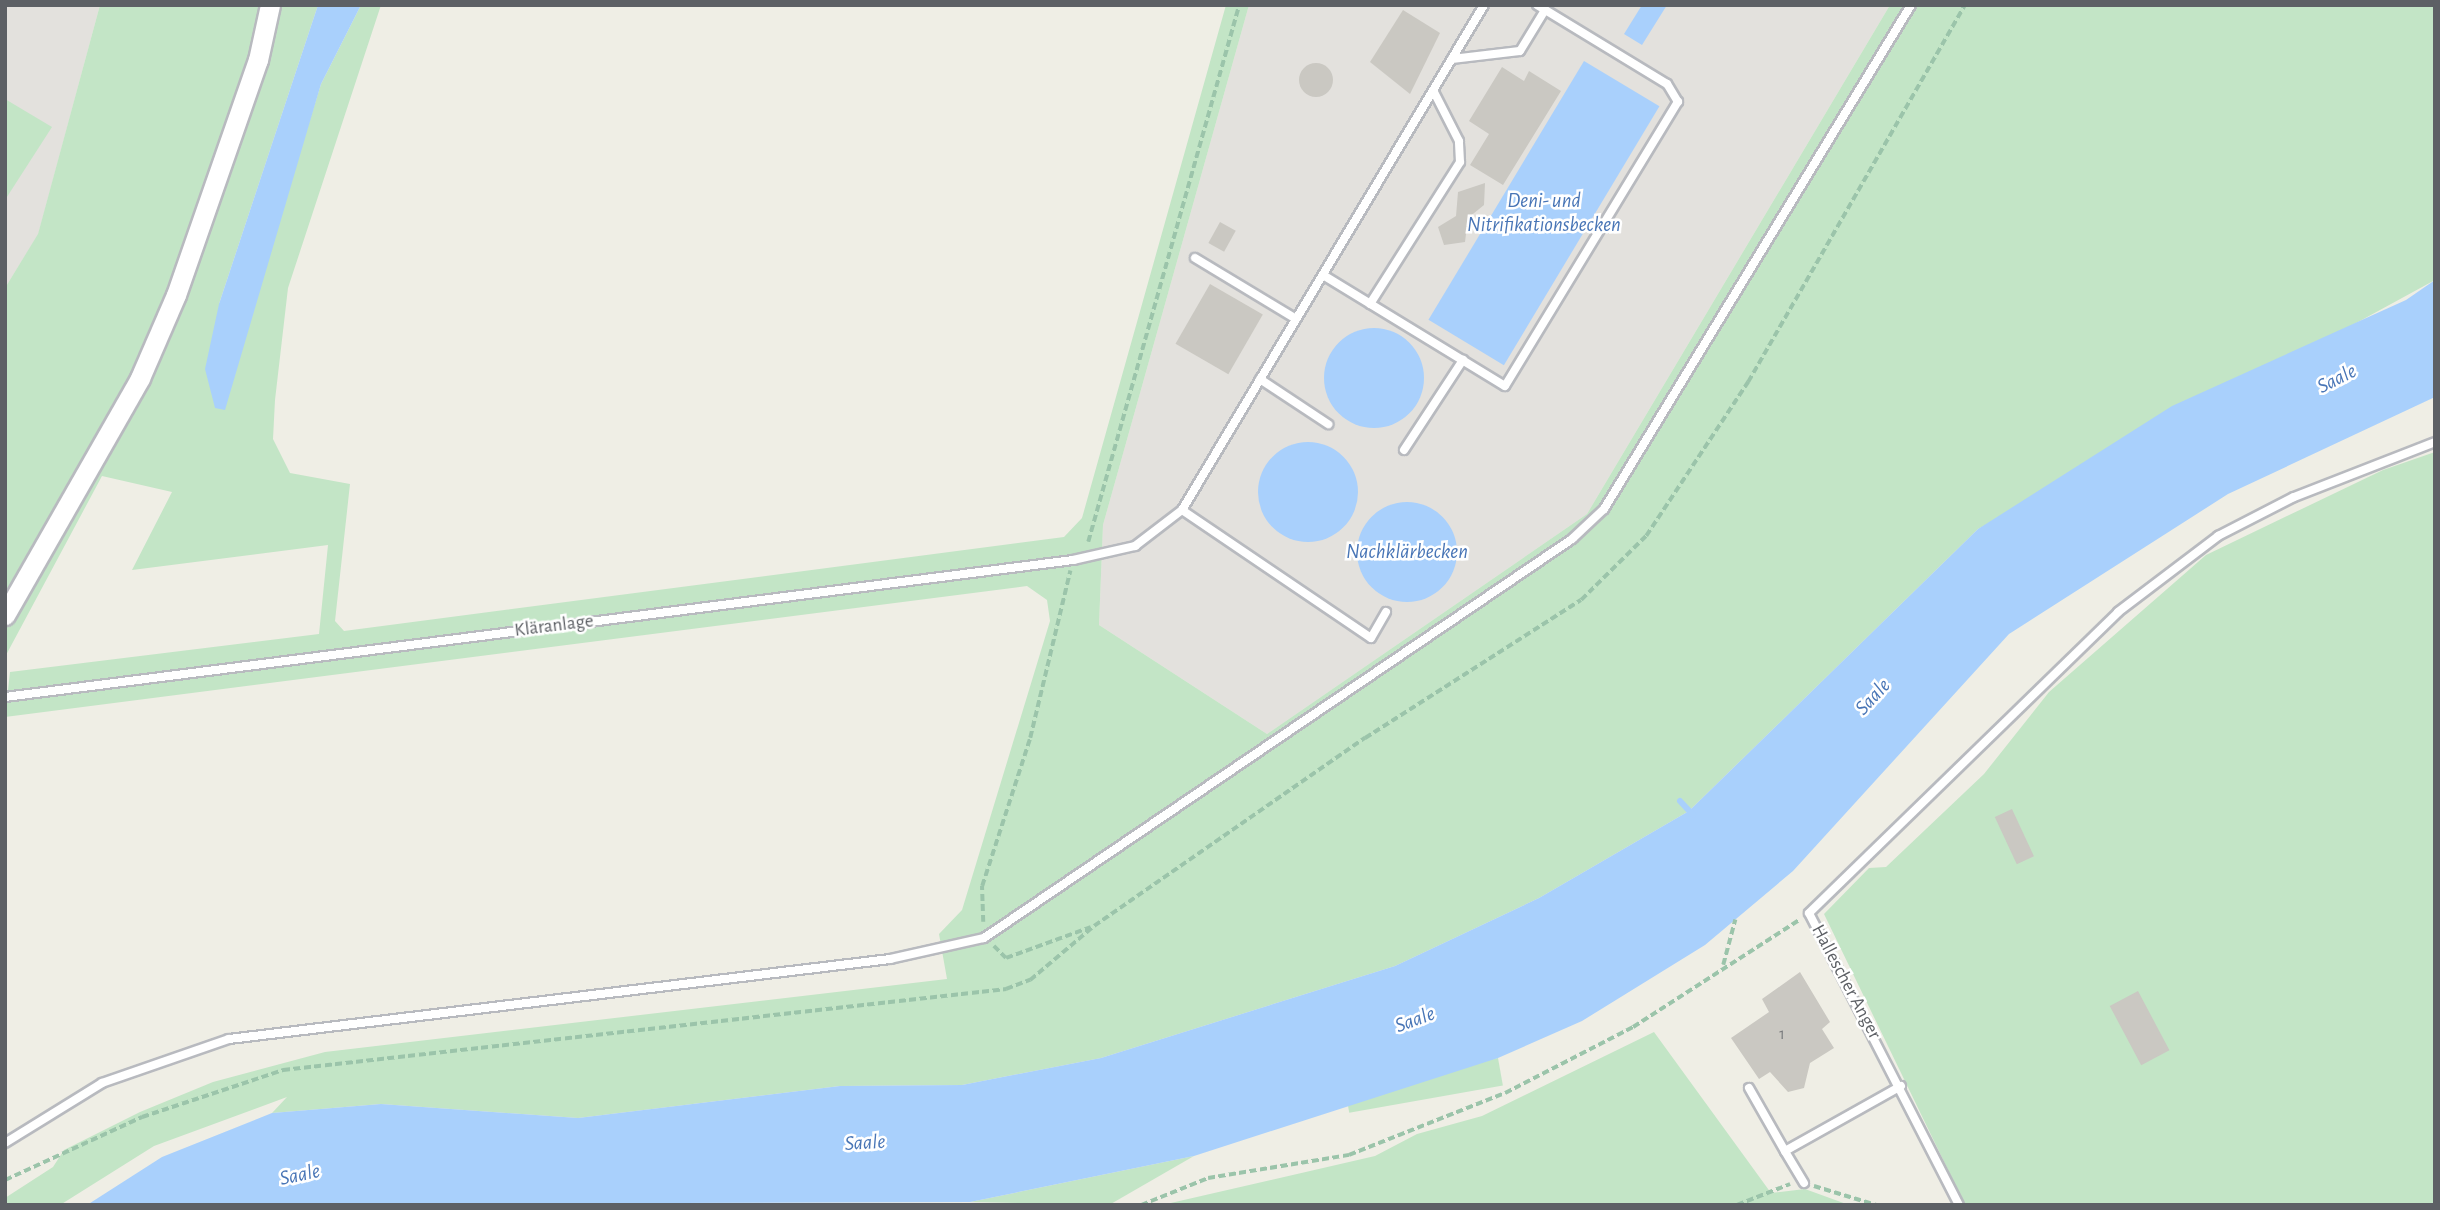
<!DOCTYPE html>
<html>
<head>
<meta charset="utf-8">
<style>
	body { margin:0 }
	#map { position:relative; width:2440px; height:1210px; overflow:hidden; background:#efeee5; font-family:"Alegreya Sans",sans-serif }
	div>[style] { position:absolute }
	.industrial>* { inset:0; background:#e3e1dd }
	.green>* { inset:0; background:#c3e5c6; transform-origin:0 0 }
	.water>* { inset:0; background:#a9d0fc; transform-origin:0 0 }
	.round { border-radius:50% }
	.stream>* { height:6px; margin:-3px; padding:0 3px; transform-origin:3px; border-radius:3px; background:#a9d0fc }
	.building>* { inset:0; background:#cac8c2; transform-origin:0 0 }
	.path>* { height:3.5px; margin-top:-1.75px; transform-origin:0; background:repeating-linear-gradient(90deg,#9bc4aa 0 7px,transparent 0 10.5px) }
	.roads { filter:drop-shadow(2px 0 #b8babf) drop-shadow(-2px 0 #b8babf) drop-shadow(0 2px #b8babf) drop-shadow(0 -2px #b8babf) }
	.service>* { height:8px; margin:-4px; padding:0 4px; transform-origin:4px; border-radius:4px; background:#fff }
	.tertiary>* { height:19px; margin:-9.5px; padding:0 9.5px; transform-origin:9.5px; border-radius:9.5px; background:#fff }
	span { translate:-50% -50%; white-space:nowrap; text-align:center; line-height:1.15; -webkit-text-stroke:5px #fff; paint-order:stroke }
	.number-label { font-size:16px; color:#787a7c }
	.number-label span { -webkit-text-stroke-width:0 }
	.street-label { font-size:19px; color:#5d6065 }
	.water-label { font-size:21px; color:#4875b6; font-style:italic }
	.frame { position:absolute; inset:0; border:7px solid #5d6065; pointer-events:none }
</style>
</head>
<body>
<div id="map">
	<div class="industrial">
		<div style="clip-path:polygon(5px 5px,100px 5px,38px 235px,5px 288px)"></div>
		<div style="clip-path:polygon(1249px 5px,1890px 5px,1587px 514px,1267px 734px,1099px 625px,1103px 525px)"></div>
	</div>
	<div class="green">
		<div style="clip-path:polygon(100px 5px,318px 5px,219px 304px,286px 197px,321px 84px,361px 5px,381px 5px,288px 288px,275px 400px,273px 439px,290px 473px,350px 484px,335px 621px,344px 631px,1064px 537px,1082px 518px,1226px 5px,1249px 5px,1103px 525px,1099px 625px,1267px 734px,1587px 514px,1890px 5px,2435px 5px,2435px 280px,1978px 529px,1689px 811px,1539px 898px,1395px 966px,1101px 1058px,962px 1085px,840px 1086px,578px 1118px,381px 1104px,272px 1113px,287px 1097px,154px 1146px,60px 1205px,5px 1205px,5px 1198px,53px 1167px,64px 1150px,140px 1112px,213px 1082px,325px 1052px,947px 979px,939px 934px,962px 910px,1050px 621px,1047px 600px,1027px 586px,5px 717px,10px 672px,319px 634px,328px 545px,132px 570px,172px 492px,102px 476px,5px 657px,5px 288px,38px 234px)"></div>
		<div style="clip-path:polygon(5px 99px,52px 127px,5px 200px)"></div>
		<div style="clip-path:polygon(2435px 452px,2435px 1205px,1965px 1205px,1824px 914px,1869px 868px,1886px 867px,1984px 774px,2049px 692px,2206px 555px,2383px 470px)"></div>
		<div style="clip-path:polygon(1654px 1032px,1771px 1193px,1805px 1189px,1849px 1205px,1162px 1205px,1375px 1156px,1417px 1134px,1482px 1116px)"></div>
		<div style="left:1498px;top:1058px;width:28px;height:156px;rotate:80deg"></div>
		<div style="clip-path:polygon(1194px 1156px,1109px 1205px,970px 1202px)"></div>
	</div>
	<div class="water">
		<div style="clip-path:polygon(318px 5px,361px 5px,321px 84px,225px 410px,215px 408px,205px 369px,219px 304px)"></div>
		<div style="clip-path:polygon(1642px 5px,1667px 5px,1642px 45px,1624px 34px)"></div>
		<div style="left:1584px;top:61px;width:88px;height:302px;rotate:31deg"></div>
		<div style="clip-path:polygon(2435px 280px,2435px 397px,2228px 494px,2009px 634px,1793px 871px,1705px 945px,1582px 1021px,1498px 1058px,1194px 1156px,970px 1202px,87px 1205px,162px 1157px,272px 1113px,381px 1104px,578px 1118px,840px 1086px,962px 1085px,1101px 1058px,1395px 966px,1539px 898px,1689px 811px,1978px 529px,2172px 406px,2406px 300px)"></div>
		<div class="round" style="left:1324px;top:328px;width:100px;height:100px"></div>
		<div class="round" style="left:1258px;top:442px;width:100px;height:100px"></div>
		<div class="round" style="left:1357px;top:502px;width:100px;height:100px"></div>
	</div>
	<div class="stream">
		<div style="left:1680px;top:801px;width:19px;rotate:47deg"></div>
	</div>
	<div class="building">
		<div style="clip-path:polygon(1403px 10px,1440px 33px,1410px 94px,1370px 62px)"></div>
		<div class="round" style="left:1299px;top:63px;width:34px;height:34px"></div>
		<div style="clip-path:polygon(1502px 67px,1524px 81px,1529px 71px,1561px 91px,1503px 185px,1470px 165px,1489px 134px,1469px 121px)"></div>
		<div style="clip-path:polygon(1485px 183px,1484px 205px,1468px 218px,1465px 242px,1444px 245px,1438px 227px,1456px 216px,1458px 192px)"></div>
		<div style="left:1220px;top:222px;width:18px;height:24px;rotate:29deg"></div>
		<div style="left:1210px;top:284px;width:61px;height:69px;rotate:30deg"></div>
		<div style="left:2012px;top:809px;width:52px;height:19px;rotate:65deg"></div>
		<div style="clip-path:polygon(1800px 972px,1830px 1022px,1822px 1029px,1834px 1048px,1810px 1063px,1804px 1088px,1788px 1092px,1770px 1072px,1759px 1079px,1731px 1038px,1769px 1012px,1762px 999px)"></div>
		<div style="left:2138px;top:991px;width:67px;height:32px;rotate:62deg"></div>
	</div>
	<div class="path">
		<div style="left:1088px;top:542px;width:558px;rotate:-74.29deg"></div>
		<div style="left:983px;top:922px;width:36px;rotate:-92deg"></div>
		<div style="left:982px;top:886px;width:156px;rotate:-72deg"></div>
		<div style="left:1030px;top:738px;width:172px;rotate:-76.5deg"></div>
		<div style="left:994px;top:946px;width:17px;rotate:45deg"></div>
		<div style="left:1006px;top:958px;width:90px;rotate:-20deg"></div>
		<div style="left:1723px;top:965px;width:47px;rotate:-75.1deg"></div>
		<div style="left:5px;top:1180px;width:151px;rotate:-24.7deg"></div>
		<div style="left:142px;top:1117px;width:149px;rotate:-18.4deg"></div>
		<div style="left:283px;top:1070px;width:728px;rotate:-6.39deg"></div>
		<div style="left:1006px;top:989px;width:26px;rotate:-21deg"></div>
		<div style="left:1030px;top:980px;width:84px;rotate:-40.2deg"></div>
		<div style="left:1094px;top:926px;width:330px;rotate:-34.8deg"></div>
		<div style="left:1365px;top:738px;width:256px;rotate:-32.6deg"></div>
		<div style="left:1581px;top:600px;width:91px;rotate:-44.6deg"></div>
		<div style="left:1646px;top:536px;width:185px;rotate:-56.5deg"></div>
		<div style="left:1748px;top:382px;width:435px;rotate:-60.1deg"></div>
		<div style="left:1814px;top:1186px;width:65px;rotate:17deg"></div>
		<div style="left:1141px;top:1205px;width:72px;rotate:-21.9deg"></div>
		<div style="left:1208px;top:1178px;width:143px;rotate:-9.3deg"></div>
		<div style="left:1349px;top:1155px;width:168px;rotate:-21.7deg"></div>
		<div style="left:1505px;top:1093px;width:144px;rotate:-27.3deg"></div>
		<div style="left:1633px;top:1027px;width:197px;rotate:-32.8deg"></div>
		<div style="left:1737px;top:1205px;width:57px;rotate:-21.6deg"></div>
	</div>
	<div class="roads">
		<div class="service">
			<div style="left:1452px;top:59px;width:68px;rotate:-6.7deg"></div>
			<div style="left:1520px;top:51px;width:48px;rotate:-58.6deg"></div>
			<div style="left:1195px;top:258px;width:118px;rotate:31.1deg"></div>
			<div style="left:1323px;top:275px;width:213px;rotate:31.4deg"></div>
			<div style="left:1505px;top:386px;width:333px;rotate:-58.7deg"></div>
			<div style="left:1678px;top:102px;width:21px;rotate:-121deg"></div>
			<div style="left:1667px;top:84px;width:152px;rotate:-148.7deg"></div>
			<div style="left:1370px;top:304px;width:168px;rotate:-57.6deg"></div>
			<div style="left:1460px;top:162px;width:21px;rotate:-93deg"></div>
			<div style="left:1459px;top:141px;width:57px;rotate:-117deg"></div>
			<div style="left:1260px;top:379px;width:82px;rotate:33.5deg"></div>
			<div style="left:1404px;top:450px;width:108px;rotate:-56.8deg"></div>
			<div style="left:1182px;top:510px;width:228px;rotate:34.1deg"></div>
			<div style="left:1371px;top:638px;width:30px;rotate:-60deg"></div>
			<div style="left:5px;top:697px;width:1077px;rotate:-7.31deg"></div>
			<div style="left:1073px;top:560px;width:64px;rotate:-12.7deg"></div>
			<div style="left:1135px;top:546px;width:59px;rotate:-37.5deg"></div>
			<div style="left:1182px;top:510px;width:588px;rotate:-59.12deg"></div>
			<div style="left:1749px;top:1088px;width:73px;rotate:60.3deg"></div>
			<div style="left:5px;top:1143px;width:114px;rotate:-31.7deg"></div>
			<div style="left:102px;top:1083px;width:134px;rotate:-19.1deg"></div>
			<div style="left:229px;top:1039px;width:666px;rotate:-6.9deg"></div>
			<div style="left:890px;top:959px;width:96px;rotate:-12.6deg"></div>
			<div style="left:984px;top:938px;width:711px;rotate:-34.16deg"></div>
			<div style="left:1572px;top:539px;width:44px;rotate:-43.2deg"></div>
			<div style="left:1604px;top:509px;width:590px;rotate:-58.65deg"></div>
			<div style="left:1804px;top:1183px;width:37px;rotate:-121deg"></div>
			<div style="left:1785px;top:1151px;width:133px;rotate:-29.3deg"></div>
			<div style="left:1959px;top:1205px;width:328px;rotate:-117.2deg"></div>
			<div style="left:1809px;top:913px;width:431px;rotate:-44.2deg"></div>
			<div style="left:2118px;top:612px;width:126px;rotate:-37.2deg"></div>
			<div style="left:2218px;top:536px;width:85px;rotate:-27.2deg"></div>
			<div style="left:2294px;top:497px;width:151px;rotate:-21.3deg"></div>
		</div>
		<div class="tertiary">
			<div style="left:5px;top:615px;width:273px;rotate:-60.3deg"></div>
			<div style="left:140px;top:378px;width:90px;rotate:-66.6deg"></div>
			<div style="left:176px;top:295px;width:249px;rotate:-70.8deg"></div>
			<div style="left:258px;top:60px;width:56px;rotate:-77.7deg"></div>
		</div>
	</div>
	<div class="number-label">
		<span style="left:1782px;top:1034px">1</span>
	</div>
	<div class="street-label">
		<span style="left:554px;top:626px;rotate:-7deg">Kläranlage</span>
		<span style="left:1846px;top:982px;rotate:62deg">Hallescher Anger</span>
	</div>
	<div class="water-label">
		<span style="left:1544px;top:213px">Deni- und<br>Nitrifikationsbecken</span>
		<span style="left:2337px;top:379px;rotate:-27deg">Saale</span>
		<span style="left:1407px;top:552px">Nachklärbecken</span>
		<span style="left:1873px;top:697px;rotate:-47deg">Saale</span>
		<span style="left:1415px;top:1020px;rotate:-20deg">Saale</span>
		<span style="left:865px;top:1143px;rotate:-3deg">Saale</span>
		<span style="left:300px;top:1175px;rotate:-12deg">Saale</span>
	</div>
	<div class="frame"></div>
</div>
</body>
</html>
